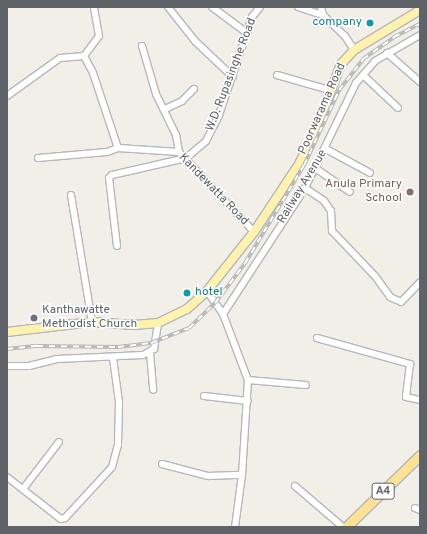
<!DOCTYPE html>
<html>
<head>
<meta charset="utf-8">
<style>
	body { margin:0 }
	#map { position:relative; width:427px; height:534px; overflow:hidden; background:#f1efe8; font-family:Overpass,sans-serif }
	div>[style] { position:absolute }
	.roads { filter:drop-shadow(1px 0 #b5b8bc) drop-shadow(-1px 0 #b5b8bc) drop-shadow(0 1px #b5b8bc) drop-shadow(0 -1px #b5b8bc) }
	.minor>* { height:6px; margin:-3px; padding:0 3px; transform-origin:3px; border-radius:3px; background:#fff }
	.major>* { height:8px; margin:-4px; padding:0 4px; transform-origin:4px; border-radius:4px; background:#fff2af }
	.highway>* { height:9px; margin:-4.5px; padding:0 4.5px; transform-origin:4.5px; border-radius:4.5px; background:#fde293 }
	.rail>* { height:3.5px; margin-top:-1.75px; transform-origin:0; background:repeating-linear-gradient(90deg,#fff 0 6px,#b6b7b8 0 12px); box-sizing:border-box; border-block:1px solid #b6b7b8 }
	.dots>* { width:11px; height:11px; translate:-50% -50%; box-sizing:border-box; border:2px solid #fff; border-radius:50% }
	span { translate:-50% -50%; white-space:nowrap; text-align:center; line-height:1.15; -webkit-text-stroke:3px #fff; paint-order:stroke }
	.shield-label span { padding:1px 3px; background:#fff; border:1px solid; border-radius:3px; -webkit-text-stroke-width:0 }
	.shield-label { font-size:11px; color:#5f6368; font-weight:700 }
	.culture-label { font-size:12px; color:#0d838f }
	.right { translate:-100% -50%; text-align:right }
	.left { translate:0 -50%; text-align:left }
	.street-label { font-size:12px; color:#5f6368 }
	.education-label { font-size:12px; color:#785e54 }
	.worship-label { font-size:12px; color:#5b616d }
	.frame { position:absolute; inset:0; border:8px solid #5f6368; pointer-events:none }
</style>
</head>
<body>
<div id="map">
	<div class="roads">
		<div class="minor">
			<div style="left:168px;top:7px;width:43px;rotate:51.5deg"></div>
			<div style="left:195px;top:41px;width:52px;rotate:43.5deg"></div>
			<div style="left:212px;top:7px;width:44px;rotate:36.6deg"></div>
			<div style="left:298px;top:7px;width:26px;rotate:18deg"></div>
			<div style="left:321px;top:7px;width:8px;rotate:76deg"></div>
			<div style="left:323px;top:15px;width:30px;rotate:44deg"></div>
			<div style="left:345px;top:36px;width:17px;rotate:57deg"></div>
			<div style="left:142px;top:46px;width:50px;rotate:73.7deg"></div>
			<div style="left:156px;top:94px;width:46px;rotate:64deg"></div>
			<div style="left:176px;top:135px;width:17px;rotate:80deg"></div>
			<div style="left:387px;top:53px;width:44px;rotate:41.3deg"></div>
			<div style="left:84px;top:56px;width:25px;rotate:-53deg"></div>
			<div style="left:99px;top:36px;width:29px;rotate:-100deg"></div>
			<div style="left:277px;top:75px;width:54px;rotate:16.1deg"></div>
			<div style="left:363px;top:75px;width:48px;rotate:43.3deg"></div>
			<div style="left:7px;top:96px;width:65px;rotate:-35.6deg"></div>
			<div style="left:60px;top:58px;width:24px;rotate:-5deg"></div>
			<div style="left:84px;top:56px;width:19px;rotate:62deg"></div>
			<div style="left:93px;top:73px;width:79px;rotate:71.6deg"></div>
			<div style="left:118px;top:148px;width:61px;rotate:3.8deg"></div>
			<div style="left:179px;top:152px;width:110px;rotate:46.8deg"></div>
			<div style="left:165px;top:109px;width:19px;rotate:-25deg"></div>
			<div style="left:182px;top:101px;width:17px;rotate:-45deg"></div>
			<div style="left:326px;top:149px;width:50px;rotate:28.6deg"></div>
			<div style="left:38px;top:158px;width:69px;rotate:-5deg"></div>
			<div style="left:107px;top:152px;width:12px;rotate:-20deg"></div>
			<div style="left:315px;top:168px;width:42px;rotate:34.4deg"></div>
			<div style="left:305px;top:188px;width:23px;rotate:34deg"></div>
			<div style="left:324px;top:201px;width:12px;rotate:55deg"></div>
			<div style="left:331px;top:211px;width:20px;rotate:87deg"></div>
			<div style="left:332px;top:231px;width:62px;rotate:46.3deg"></div>
			<div style="left:375px;top:276px;width:26px;rotate:54deg"></div>
			<div style="left:390px;top:297px;width:12px;rotate:24deg"></div>
			<div style="left:401px;top:302px;width:28px;rotate:-46deg"></div>
			<div style="left:71px;top:195px;width:129px;rotate:80.6deg"></div>
			<div style="left:117px;top:246px;width:68px;rotate:-96.7deg"></div>
			<div style="left:109px;top:178px;width:4px;rotate:-45deg"></div>
			<div style="left:112px;top:175px;width:76px;rotate:-12.9deg"></div>
			<div style="left:186px;top:158px;width:26px;rotate:-40deg"></div>
			<div style="left:206px;top:141px;width:29px;rotate:-63deg"></div>
			<div style="left:219px;top:115px;width:103px;rotate:-71.4deg"></div>
			<div style="left:252px;top:17px;width:13px;rotate:-51deg"></div>
			<div style="left:207px;top:291px;width:28px;rotate:55deg"></div>
			<div style="left:223px;top:314px;width:71px;rotate:69.3deg"></div>
			<div style="left:248px;top:380px;width:95px;rotate:93.6deg"></div>
			<div style="left:242px;top:475px;width:52px;rotate:97.7deg"></div>
			<div style="left:223px;top:314px;width:150px;rotate:-56.9deg"></div>
			<div style="left:305px;top:188px;width:117px;rotate:-64.1deg"></div>
			<div style="left:356px;top:83px;width:29px;rotate:-49deg"></div>
			<div style="left:375px;top:61px;width:52px;rotate:-30deg"></div>
			<div style="left:317px;top:338px;width:97px;rotate:15.6deg"></div>
			<div style="left:410px;top:364px;width:33px;rotate:97deg"></div>
			<div style="left:406px;top:397px;width:14px;rotate:12deg"></div>
			<div style="left:150px;top:353px;width:37px;rotate:85deg"></div>
			<div style="left:7px;top:366px;width:22px"></div>
			<div style="left:29px;top:366px;width:29px;rotate:-14deg"></div>
			<div style="left:57px;top:359px;width:86px;rotate:-2.7deg"></div>
			<div style="left:143px;top:355px;width:13px;rotate:-29deg"></div>
			<div style="left:154px;top:349px;width:26px;rotate:-81deg"></div>
			<div style="left:248px;top:380px;width:58px;rotate:4.9deg"></div>
			<div style="left:204px;top:396px;width:44px;rotate:6.5deg"></div>
			<div style="left:162px;top:464px;width:48px;rotate:14.6deg"></div>
			<div style="left:208px;top:476px;width:34px;rotate:-2deg"></div>
			<div style="left:7px;top:477px;width:68px;rotate:37.9deg"></div>
			<div style="left:61px;top:519px;width:4px;rotate:-14deg"></div>
			<div style="left:65px;top:518px;width:69px;rotate:-47.3deg"></div>
			<div style="left:112px;top:467px;width:23px;rotate:-75deg"></div>
			<div style="left:118px;top:445px;width:43px;rotate:-88.7deg"></div>
			<div style="left:119px;top:402px;width:44px;rotate:-97.8deg"></div>
			<div style="left:295px;top:486px;width:63px;rotate:40.5deg"></div>
			<div style="left:23px;top:489px;width:59px;rotate:-52.5deg"></div>
			<div style="left:415px;top:508px;width:5px;rotate:22deg"></div>
		</div>
		<div class="major">
			<div style="left:7px;top:332px;width:86px;rotate:-6.7deg"></div>
			<div style="left:92px;top:322px;width:42px;rotate:4.1deg"></div>
			<div style="left:134px;top:325px;width:24px;rotate:-5deg"></div>
			<div style="left:158px;top:323px;width:32px;rotate:-26deg"></div>
			<div style="left:187px;top:309px;width:27px;rotate:-42deg"></div>
			<div style="left:207px;top:291px;width:75px;rotate:-51.5deg"></div>
			<div style="left:254px;top:232px;width:82px;rotate:-56.5deg"></div>
			<div style="left:299px;top:164px;width:33px;rotate:-63deg"></div>
			<div style="left:314px;top:135px;width:76px;rotate:-69.2deg"></div>
			<div style="left:341px;top:64px;width:19px;rotate:-47deg"></div>
			<div style="left:354px;top:50px;width:77px;rotate:-31.2deg"></div>
		</div>
		<div class="highway">
			<div style="left:346px;top:527px;width:103px;rotate:-44.2deg"></div>
		</div>
	</div>
	<div class="rail">
		<div style="left:7px;top:349px;width:30px;rotate:-6deg"></div>
		<div style="left:37px;top:346px;width:81px;rotate:0.7deg"></div>
		<div style="left:118px;top:347px;width:33px;rotate:-7deg"></div>
		<div style="left:151px;top:343px;width:41px;rotate:-21.5deg"></div>
		<div style="left:189px;top:328px;width:36px;rotate:-44deg"></div>
		<div style="left:215px;top:303px;width:50px;rotate:-53.1deg"></div>
		<div style="left:245px;top:263px;width:114px;rotate:-59deg"></div>
		<div style="left:304px;top:165px;width:83px;rotate:-65deg"></div>
		<div style="left:339px;top:90px;width:39px;rotate:-52deg"></div>
		<div style="left:363px;top:59px;width:38px;rotate:-35deg"></div>
		<div style="left:394px;top:37px;width:29px;rotate:-27deg"></div>
	</div>
	<div class="dots">
		<div style="left:370px;top:23px;background:#0f9aa8"></div>
		<div style="left:410px;top:192px;background:#8d6e63"></div>
		<div style="left:187px;top:293px;background:#0f9aa8"></div>
		<div style="left:34px;top:318px;background:#6b7280"></div>
	</div>
	<div class="shield-label">
		<span style="left:383px;top:491px">A4</span>
	</div>
	<div class="culture-label">
		<span class="right" style="left:362px;top:23px">company</span>
		<span class="left" style="left:195px;top:293px">hotel</span>
	</div>
	<div class="street-label">
		<span style="left:232px;top:75px;rotate:-69deg">W.D. Rupasinghe Road</span>
		<span style="left:323px;top:109px;rotate:-66deg">Poorwarama Road</span>
		<span style="left:303px;top:187px;rotate:-59deg">Railway Avenue</span>
		<span style="left:213px;top:190px;rotate:46deg">Kandewatta Road</span>
	</div>
	<div class="education-label">
		<span class="right" style="left:402px;top:192px">Anula Primary<br>School</span>
	</div>
	<div class="worship-label">
		<span class="left" style="left:42px;top:318px">Kanthawatte<br>Methodist Church</span>
	</div>
	<div class="frame"></div>
</div>
</body>
</html>
